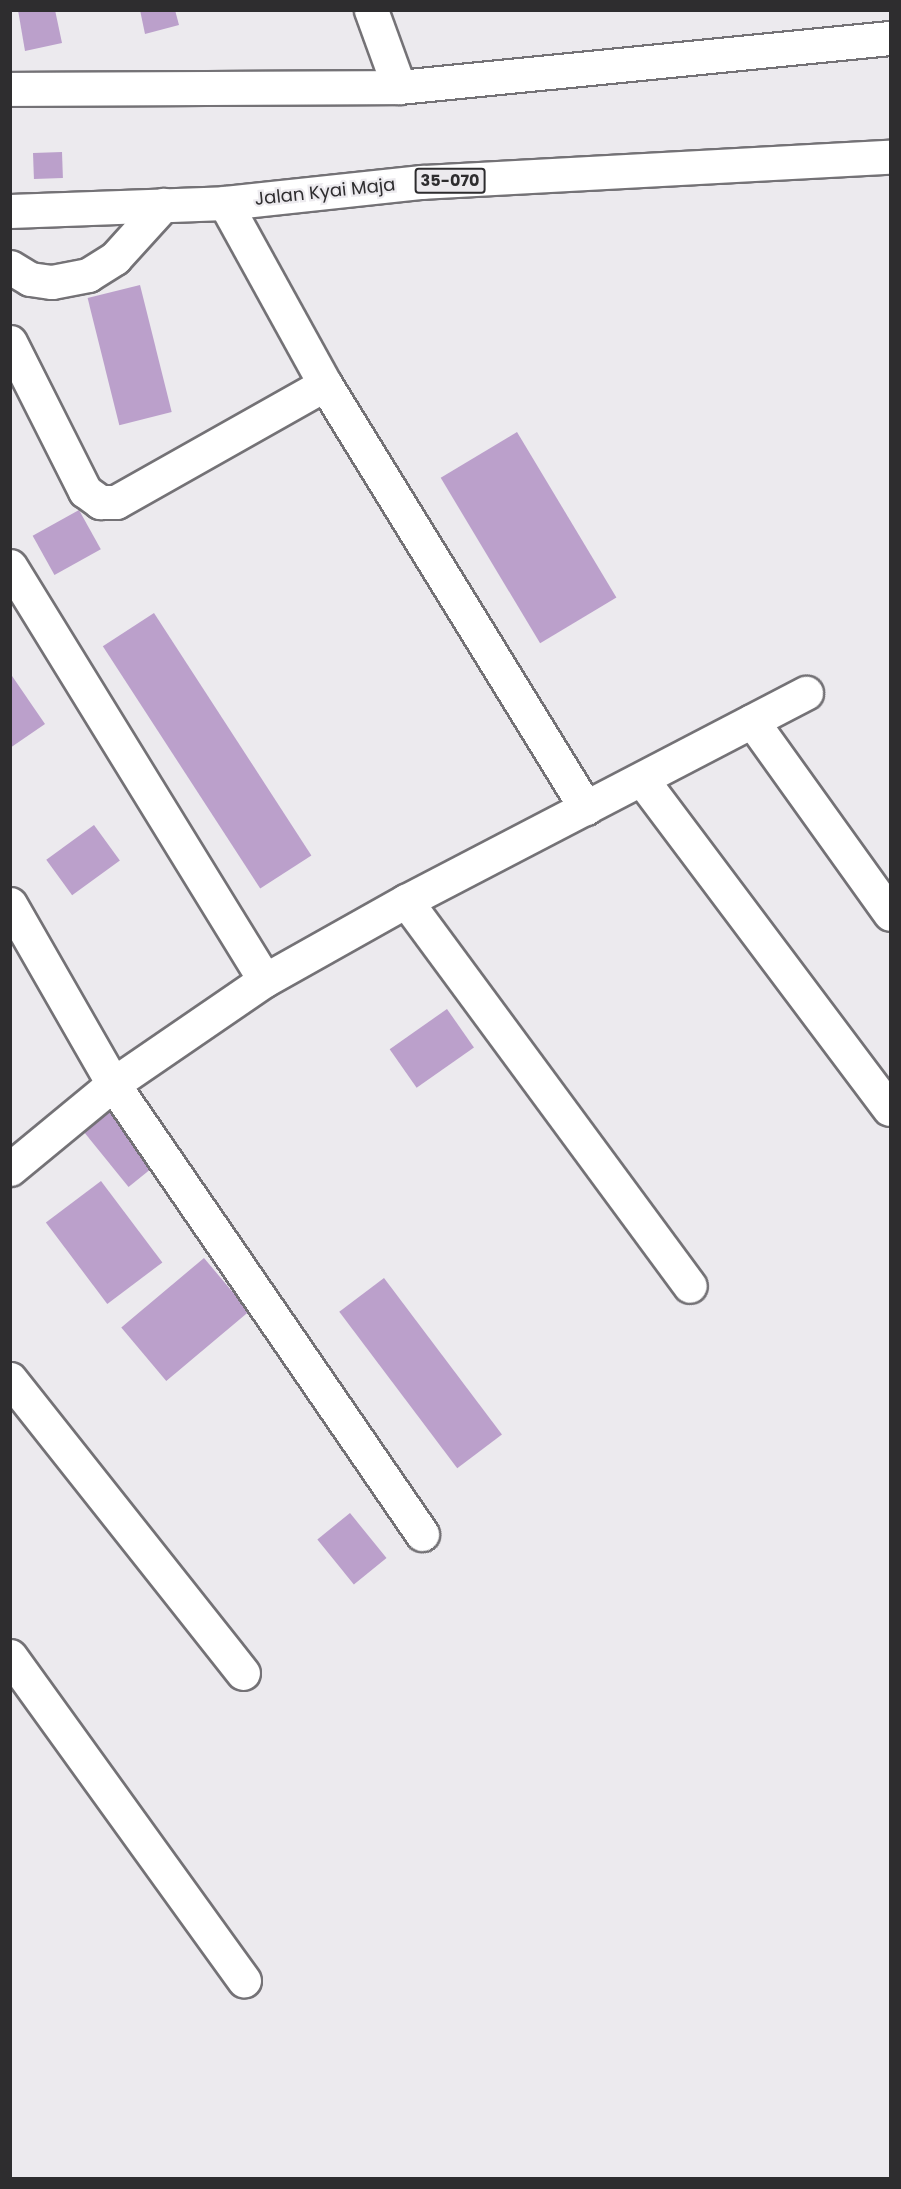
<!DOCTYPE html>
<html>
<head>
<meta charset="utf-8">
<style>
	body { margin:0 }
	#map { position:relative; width:901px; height:2189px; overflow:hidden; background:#eceaee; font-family:Poppins,sans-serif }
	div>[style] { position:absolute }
	.building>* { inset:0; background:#bba0cb; transform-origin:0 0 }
	.roads { filter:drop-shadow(2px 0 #747276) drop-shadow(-2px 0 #747276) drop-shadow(0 2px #747276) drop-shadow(0 -2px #747276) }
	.minor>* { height:33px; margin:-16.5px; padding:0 16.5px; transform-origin:16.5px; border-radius:16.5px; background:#fff }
	.major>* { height:33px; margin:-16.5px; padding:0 16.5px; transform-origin:16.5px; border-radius:16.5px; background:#fff }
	span { translate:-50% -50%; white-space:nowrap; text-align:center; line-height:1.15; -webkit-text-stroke:4.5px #eceaee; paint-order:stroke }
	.shield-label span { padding:2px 4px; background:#eceaee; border:2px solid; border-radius:4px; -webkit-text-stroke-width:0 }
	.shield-label { font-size:16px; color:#2e2d2f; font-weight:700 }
	.street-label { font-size:18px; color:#2e2d2f }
	.frame { position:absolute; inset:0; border:12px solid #2e2d2f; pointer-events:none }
</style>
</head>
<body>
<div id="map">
	<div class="building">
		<div style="clip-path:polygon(18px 10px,55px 10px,62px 43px,25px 51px)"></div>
		<div style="clip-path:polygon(140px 10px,175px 10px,179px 25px,145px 34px)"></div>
		<div style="left:62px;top:152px;width:26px;height:29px;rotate:88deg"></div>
		<div style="left:140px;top:285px;width:131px;height:54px;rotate:76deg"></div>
		<div style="left:517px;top:432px;width:193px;height:89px;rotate:59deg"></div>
		<div style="left:79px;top:510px;width:45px;height:53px;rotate:61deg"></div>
		<div style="left:154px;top:613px;width:289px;height:61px;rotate:57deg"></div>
		<div style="clip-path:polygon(10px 673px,45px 724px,10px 748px)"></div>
		<div style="left:94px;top:825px;width:44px;height:59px;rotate:54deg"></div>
		<div style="left:447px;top:1009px;width:47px;height:70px;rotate:55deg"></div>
		<div style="left:107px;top:1108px;width:75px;height:33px;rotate:51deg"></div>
		<div style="left:101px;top:1181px;width:102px;height:69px;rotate:53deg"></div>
		<div style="left:204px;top:1258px;width:70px;height:108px;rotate:50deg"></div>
		<div style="left:384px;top:1278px;width:196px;height:56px;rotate:53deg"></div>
		<div style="left:350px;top:1513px;width:58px;height:42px;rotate:51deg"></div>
	</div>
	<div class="roads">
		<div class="minor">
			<div style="left:371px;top:10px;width:82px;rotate:70deg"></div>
			<div style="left:10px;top:89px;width:389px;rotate:-0.3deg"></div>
			<div style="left:399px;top:87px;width:493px;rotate:-5.7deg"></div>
			<div style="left:225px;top:203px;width:207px;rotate:61.1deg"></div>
			<div style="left:325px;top:384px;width:498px;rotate:58.4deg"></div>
			<div style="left:10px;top:267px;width:23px;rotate:31deg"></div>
			<div style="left:30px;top:279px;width:22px;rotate:8deg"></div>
			<div style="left:52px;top:282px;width:37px;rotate:-11deg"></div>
			<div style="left:88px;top:275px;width:32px;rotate:-32deg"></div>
			<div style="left:115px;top:258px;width:72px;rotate:-47.8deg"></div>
			<div style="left:10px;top:342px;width:167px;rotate:63.3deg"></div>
			<div style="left:85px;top:491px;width:19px;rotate:36deg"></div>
			<div style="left:100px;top:502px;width:16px"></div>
			<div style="left:116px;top:502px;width:240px;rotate:-29.4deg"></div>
			<div style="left:10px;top:566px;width:486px;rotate:58.4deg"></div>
			<div style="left:752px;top:721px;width:237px;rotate:54.4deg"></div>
			<div style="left:643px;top:781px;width:410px;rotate:53.1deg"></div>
			<div style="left:406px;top:901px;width:478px;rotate:53.6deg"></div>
			<div style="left:10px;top:904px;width:207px;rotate:60.2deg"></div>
			<div style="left:113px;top:1084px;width:546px;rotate:55.52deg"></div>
			<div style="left:10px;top:1169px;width:134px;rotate:-39.5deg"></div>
			<div style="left:113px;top:1084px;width:184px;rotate:-34.4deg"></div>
			<div style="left:265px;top:980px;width:162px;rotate:-29.3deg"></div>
			<div style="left:406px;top:901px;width:451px;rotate:-27.5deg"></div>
			<div style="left:10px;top:1379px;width:375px;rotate:51.6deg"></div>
			<div style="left:10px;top:1656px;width:400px;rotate:54.2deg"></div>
		</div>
		<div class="major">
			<div style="left:10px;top:211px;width:215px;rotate:-2.1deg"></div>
			<div style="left:225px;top:203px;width:198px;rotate:-6.1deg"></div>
			<div style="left:422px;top:182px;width:469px;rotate:-3.1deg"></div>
		</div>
	</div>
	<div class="shield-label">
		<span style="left:450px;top:181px">35-070</span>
	</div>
	<div class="street-label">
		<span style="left:325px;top:192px;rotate:-6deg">Jalan Kyai Maja</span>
	</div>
	<div class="frame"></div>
</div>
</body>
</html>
